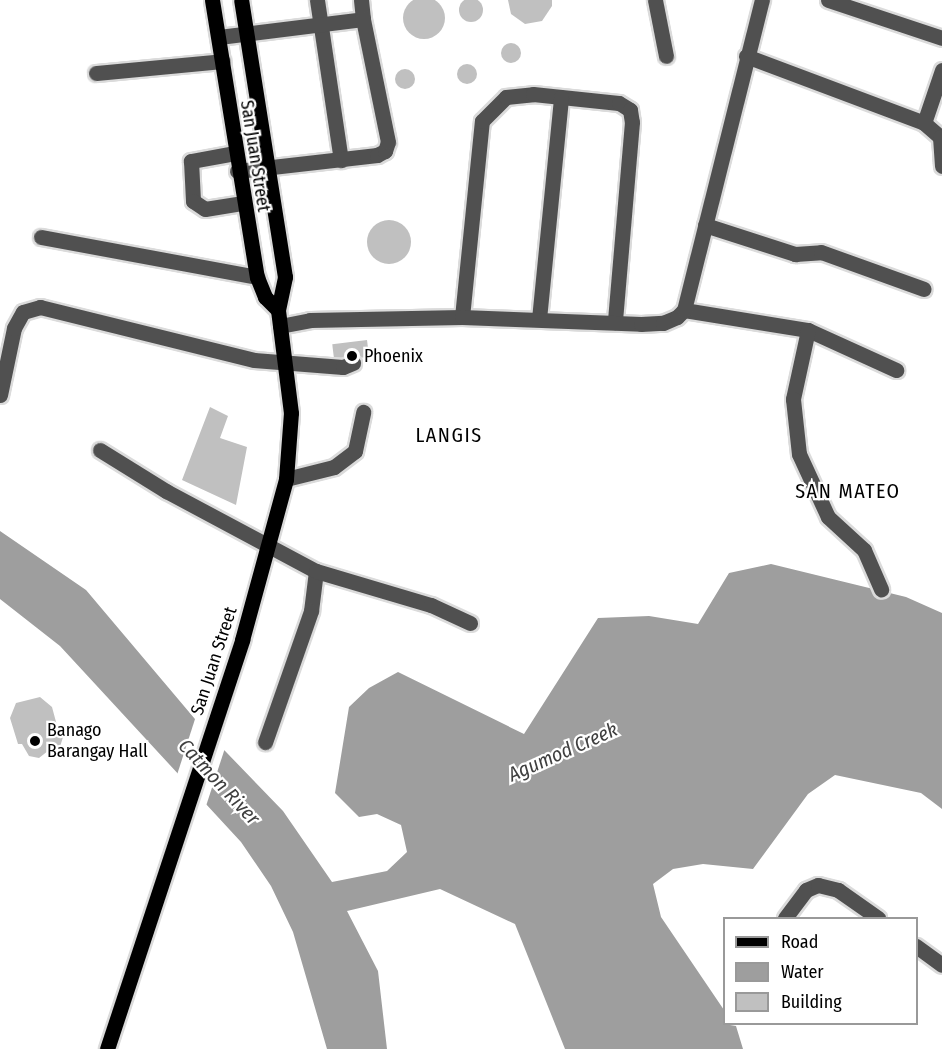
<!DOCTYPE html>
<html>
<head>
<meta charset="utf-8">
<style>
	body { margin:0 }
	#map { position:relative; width:942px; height:1049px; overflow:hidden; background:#fff; font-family:"Fira Sans Condensed",sans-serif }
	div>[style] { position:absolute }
	.water>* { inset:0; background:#9e9e9e }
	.pier>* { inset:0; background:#fff }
	.building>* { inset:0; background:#c0c0c0; transform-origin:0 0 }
	.round { border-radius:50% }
	.roads { filter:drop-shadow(2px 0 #dbdbdb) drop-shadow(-2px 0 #dbdbdb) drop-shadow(0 2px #dbdbdb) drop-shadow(0 -2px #dbdbdb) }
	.minor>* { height:15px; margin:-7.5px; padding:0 7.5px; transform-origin:7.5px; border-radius:7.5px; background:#505050 }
	.major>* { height:15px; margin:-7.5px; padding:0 7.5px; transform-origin:7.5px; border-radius:7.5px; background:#000 }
	.dots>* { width:16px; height:16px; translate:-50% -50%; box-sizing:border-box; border:3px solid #fff; border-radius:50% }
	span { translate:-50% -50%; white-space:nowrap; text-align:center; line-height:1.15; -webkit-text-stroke:4.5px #fff; paint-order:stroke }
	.street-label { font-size:18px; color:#000 }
	.poi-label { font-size:18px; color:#000 }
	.left { translate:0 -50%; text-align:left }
	.neighbourhood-label { font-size:20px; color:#000; letter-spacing:1.5px }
	.water-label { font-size:20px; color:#3f3f3f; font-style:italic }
	.legend { position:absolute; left:723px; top:917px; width:195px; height:108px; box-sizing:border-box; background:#fff; border:2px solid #999; margin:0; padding:8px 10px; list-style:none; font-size:18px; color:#000 }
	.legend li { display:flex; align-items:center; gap:12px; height:30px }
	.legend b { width:30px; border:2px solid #999 }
</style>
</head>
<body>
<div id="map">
	<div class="water">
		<div style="clip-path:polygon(0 531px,86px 590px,200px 725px,283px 811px,332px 882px,387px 871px,407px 852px,401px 825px,377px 814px,359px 817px,335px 793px,349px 707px,369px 688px,398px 672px,524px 734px,598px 618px,649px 616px,698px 624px,729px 573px,771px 564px,906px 597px,942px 613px,942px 809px,921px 793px,835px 775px,808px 794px,753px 869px,703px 864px,673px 869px,653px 884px,661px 917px,724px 1010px,724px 1024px,736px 1026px,743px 1049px,565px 1049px,515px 924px,440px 889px,347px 911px,378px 971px,387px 1049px,327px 1049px,293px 932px,271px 886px,241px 842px,60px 646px,0 599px)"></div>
	</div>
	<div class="pier">
		<div style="clip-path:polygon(196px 716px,226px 745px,205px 809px,176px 778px)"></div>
	</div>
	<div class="building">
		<div class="round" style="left:403px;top:-3px;width:42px;height:42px"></div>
		<div class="round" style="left:459px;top:-2px;width:24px;height:24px"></div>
		<div style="clip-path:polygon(508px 0,552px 0,552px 6px,542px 21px,525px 24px,511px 14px)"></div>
		<div class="round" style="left:501px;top:43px;width:20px;height:20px"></div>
		<div class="round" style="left:457px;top:64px;width:20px;height:20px"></div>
		<div class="round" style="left:395px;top:69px;width:20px;height:20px"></div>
		<div class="round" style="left:367px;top:220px;width:44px;height:44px"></div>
		<div style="left:367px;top:340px;width:17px;height:35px;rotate:83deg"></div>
		<div style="clip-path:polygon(210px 407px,228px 416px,220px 438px,247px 447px,236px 505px,182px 480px)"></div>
		<div style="clip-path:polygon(40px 697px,52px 707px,59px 733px,64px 734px,59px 750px,53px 747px,39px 758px,29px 756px,22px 744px,18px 744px,10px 718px,16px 703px)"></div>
	</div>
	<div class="roads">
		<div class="minor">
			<div style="left:317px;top:0;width:162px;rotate:81.5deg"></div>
			<div style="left:655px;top:0;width:57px;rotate:78.9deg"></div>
			<div style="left:828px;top:0;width:120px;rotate:18.4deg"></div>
			<div style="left:219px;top:37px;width:145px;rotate:-7.1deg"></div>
			<div style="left:363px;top:19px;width:19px;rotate:-96deg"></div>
			<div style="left:746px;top:56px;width:190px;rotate:20.6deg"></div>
			<div style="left:924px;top:123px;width:21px;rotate:41deg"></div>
			<div style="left:940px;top:137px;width:29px;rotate:86deg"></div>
			<div style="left:96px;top:73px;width:127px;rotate:-5.4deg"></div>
			<div style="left:924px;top:123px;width:56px;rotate:-71.2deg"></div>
			<div style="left:235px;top:153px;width:45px;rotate:169.7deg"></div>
			<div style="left:191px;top:161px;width:40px;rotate:87.1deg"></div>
			<div style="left:193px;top:201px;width:14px;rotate:34deg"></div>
			<div style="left:205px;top:209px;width:37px;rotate:-9deg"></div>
			<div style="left:237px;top:171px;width:141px;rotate:-6.5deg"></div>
			<div style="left:377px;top:155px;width:9px;rotate:-27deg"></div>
			<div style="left:385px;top:151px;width:9px;rotate:-72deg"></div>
			<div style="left:388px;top:142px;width:126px;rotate:-101.5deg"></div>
			<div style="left:705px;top:225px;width:95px;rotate:17.9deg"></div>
			<div style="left:795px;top:254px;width:26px;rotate:-4deg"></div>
			<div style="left:821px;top:252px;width:109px;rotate:19.8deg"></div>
			<div style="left:41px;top:237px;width:220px;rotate:10.5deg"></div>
			<div style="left:684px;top:310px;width:126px;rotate:9.2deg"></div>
			<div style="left:808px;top:330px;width:97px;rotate:24.4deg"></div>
			<div style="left:462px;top:317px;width:197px;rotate:-84.2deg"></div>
			<div style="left:482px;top:121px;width:34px;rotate:-45deg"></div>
			<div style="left:506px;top:97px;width:27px;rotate:-6deg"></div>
			<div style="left:533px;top:94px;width:86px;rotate:6deg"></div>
			<div style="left:619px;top:103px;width:13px;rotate:32deg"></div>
			<div style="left:630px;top:110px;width:12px;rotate:81deg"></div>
			<div style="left:632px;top:122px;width:201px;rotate:94.9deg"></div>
			<div style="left:539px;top:319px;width:223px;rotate:-84.3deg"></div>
			<div style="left:280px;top:326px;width:31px;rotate:-11deg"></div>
			<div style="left:310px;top:320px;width:152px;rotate:-1.1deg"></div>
			<div style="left:462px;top:317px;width:179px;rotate:2.2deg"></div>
			<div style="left:641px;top:324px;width:22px;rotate:-3deg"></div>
			<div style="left:663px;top:323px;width:15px;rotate:-23deg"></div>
			<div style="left:677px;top:317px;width:10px;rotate:-45deg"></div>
			<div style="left:684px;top:310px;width:320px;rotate:-75.9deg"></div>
			<div style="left:808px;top:330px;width:71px;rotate:102.3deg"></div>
			<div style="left:793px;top:399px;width:55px;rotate:83.8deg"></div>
			<div style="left:799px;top:454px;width:69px;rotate:65.3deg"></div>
			<div style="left:828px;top:517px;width:49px;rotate:42.5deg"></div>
			<div style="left:864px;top:550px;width:43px;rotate:66.4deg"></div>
			<div style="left:0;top:395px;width:68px;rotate:-78.2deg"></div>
			<div style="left:14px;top:328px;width:18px;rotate:-61deg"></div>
			<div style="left:23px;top:312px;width:18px;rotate:-16deg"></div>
			<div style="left:40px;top:307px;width:220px;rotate:13.9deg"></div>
			<div style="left:254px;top:360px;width:89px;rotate:4.5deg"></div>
			<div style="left:343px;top:367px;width:11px;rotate:-22deg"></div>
			<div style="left:100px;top:450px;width:78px;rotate:31.8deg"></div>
			<div style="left:166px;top:491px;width:170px;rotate:28.1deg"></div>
			<div style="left:316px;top:571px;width:40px;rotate:97.1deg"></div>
			<div style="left:311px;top:611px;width:139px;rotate:109.3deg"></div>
			<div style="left:286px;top:479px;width:49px;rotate:-14deg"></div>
			<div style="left:334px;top:467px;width:26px;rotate:-37deg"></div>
			<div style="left:355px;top:451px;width:40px;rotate:-78deg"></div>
			<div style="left:316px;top:571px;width:120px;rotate:16.5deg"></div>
			<div style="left:431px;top:605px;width:43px;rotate:24.8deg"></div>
			<div style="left:785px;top:918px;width:35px;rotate:-53deg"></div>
			<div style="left:806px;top:890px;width:13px;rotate:-23deg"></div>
			<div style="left:818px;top:885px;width:21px;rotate:14deg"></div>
			<div style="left:838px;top:890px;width:49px;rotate:35deg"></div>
			<div style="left:916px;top:946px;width:32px;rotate:36deg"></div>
		</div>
		<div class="major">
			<div style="left:212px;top:0;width:281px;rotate:80.8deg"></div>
			<div style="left:257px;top:277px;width:22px;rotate:68deg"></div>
			<div style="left:265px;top:297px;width:18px;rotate:45deg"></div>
			<div style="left:107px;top:1049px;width:431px;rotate:-71.7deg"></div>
			<div style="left:242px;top:640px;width:167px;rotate:-74.7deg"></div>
			<div style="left:286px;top:479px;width:66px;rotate:-85.7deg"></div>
			<div style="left:291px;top:413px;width:104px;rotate:-97.2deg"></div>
			<div style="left:278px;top:310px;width:34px;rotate:-78deg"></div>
			<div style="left:285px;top:277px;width:280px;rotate:-99deg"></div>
		</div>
	</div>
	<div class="dots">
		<div style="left:352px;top:356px;background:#000"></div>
		<div style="left:35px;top:741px;background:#000"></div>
	</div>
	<div class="street-label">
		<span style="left:255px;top:156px;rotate:81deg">San Juan Street</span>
		<span style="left:214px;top:661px;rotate:-72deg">San Juan Street</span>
	</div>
	<div class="poi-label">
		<span class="left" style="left:364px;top:356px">Phoenix</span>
		<span class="left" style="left:47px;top:741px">Banago<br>Barangay Hall</span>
	</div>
	<div class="neighbourhood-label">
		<span style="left:449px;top:435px">LANGIS</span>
		<span style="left:848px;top:491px">SAN MATEO</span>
	</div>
	<div class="water-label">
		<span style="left:563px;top:752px;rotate:-24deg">Agumod Creek</span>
		<span style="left:219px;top:782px;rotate:47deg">Catmon River</span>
	</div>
	<ul class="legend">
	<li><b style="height:8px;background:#000"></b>Road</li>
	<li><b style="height:16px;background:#9e9e9e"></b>Water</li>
	<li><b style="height:16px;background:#c0c0c0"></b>Building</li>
	</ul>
</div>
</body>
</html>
